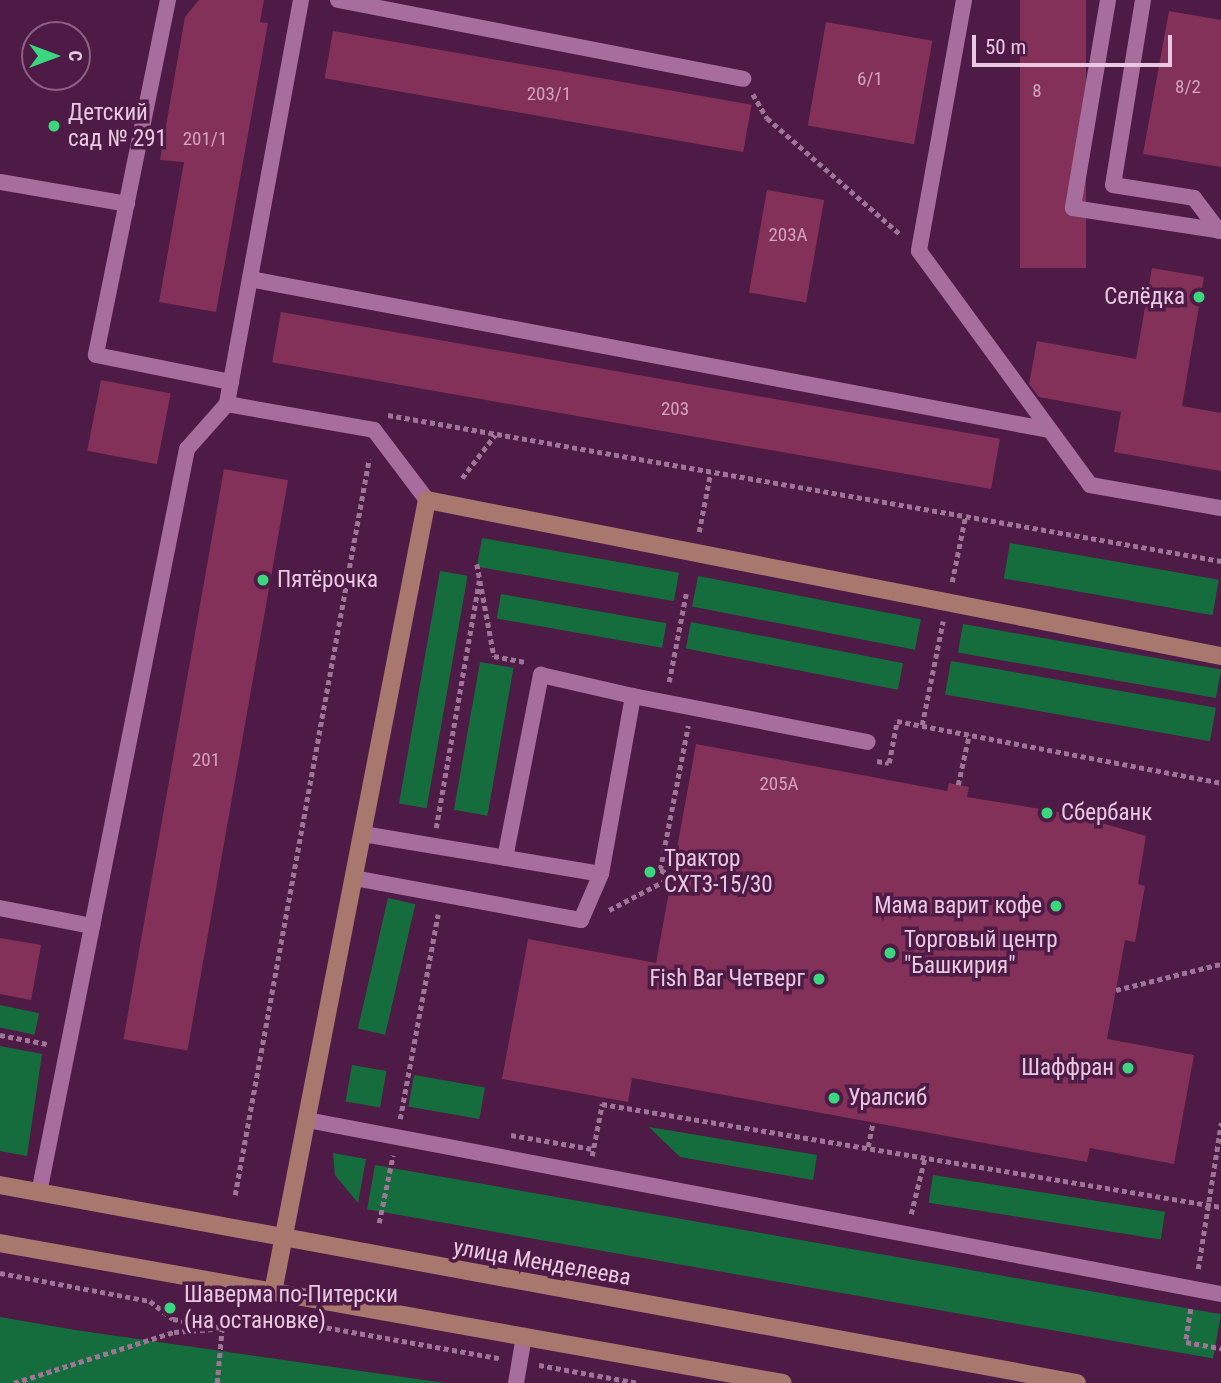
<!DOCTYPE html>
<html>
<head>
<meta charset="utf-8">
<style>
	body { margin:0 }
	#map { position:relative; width:1221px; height:1383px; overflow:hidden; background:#4e1b46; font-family:"Roboto Condensed",sans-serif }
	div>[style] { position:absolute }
	.green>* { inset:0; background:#156d3d; transform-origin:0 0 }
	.building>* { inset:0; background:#833158; transform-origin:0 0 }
	.path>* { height:4.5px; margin-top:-2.25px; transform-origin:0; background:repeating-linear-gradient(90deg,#9f7597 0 5px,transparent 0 8.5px) }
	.lane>* { height:16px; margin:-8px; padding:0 8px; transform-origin:8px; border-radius:8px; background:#a76e9d }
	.secondary>* { height:18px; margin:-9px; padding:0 9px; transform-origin:9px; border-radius:9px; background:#a8776e }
	.dots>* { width:19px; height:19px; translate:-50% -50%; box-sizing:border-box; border:4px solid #4e1b46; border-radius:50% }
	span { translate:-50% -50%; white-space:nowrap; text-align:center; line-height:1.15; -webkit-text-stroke:7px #4e1b46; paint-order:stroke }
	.number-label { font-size:19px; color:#d0a3c0 }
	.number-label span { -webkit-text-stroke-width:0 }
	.poi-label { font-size:23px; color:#e9c9e2 }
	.left { translate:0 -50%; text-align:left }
	.right { translate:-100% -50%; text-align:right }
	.street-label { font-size:23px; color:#e9c9e2 }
	.north { position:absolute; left:21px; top:21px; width:70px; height:70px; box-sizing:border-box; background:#4e1b46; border:2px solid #8c6184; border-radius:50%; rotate:90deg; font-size:19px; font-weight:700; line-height:28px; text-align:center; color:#e9c9e2 }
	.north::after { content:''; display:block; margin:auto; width:24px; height:32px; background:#3ad77f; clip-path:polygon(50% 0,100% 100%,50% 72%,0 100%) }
	.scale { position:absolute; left:972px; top:35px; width:200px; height:32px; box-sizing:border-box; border:4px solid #e9c9e2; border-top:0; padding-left:9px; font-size:21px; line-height:24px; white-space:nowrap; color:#e9c9e2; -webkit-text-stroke:5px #4e1b46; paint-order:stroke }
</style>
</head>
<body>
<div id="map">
	<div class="green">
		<div style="left:482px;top:538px;width:200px;height:29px;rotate:10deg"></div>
		<div style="left:1010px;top:543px;width:212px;height:36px;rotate:10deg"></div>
		<div style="left:440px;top:571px;width:28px;height:236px;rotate:10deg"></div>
		<div style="left:698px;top:576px;width:227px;height:31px;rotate:11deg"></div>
		<div style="left:501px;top:594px;width:168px;height:25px;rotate:10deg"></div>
		<div style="left:691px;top:622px;width:216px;height:27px;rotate:11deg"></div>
		<div style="left:963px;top:624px;width:262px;height:29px;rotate:10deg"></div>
		<div style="left:951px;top:661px;width:269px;height:34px;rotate:10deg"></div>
		<div style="left:480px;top:662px;width:34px;height:150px;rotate:10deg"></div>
		<div style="left:388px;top:898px;width:28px;height:134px;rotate:13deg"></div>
		<div style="left:0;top:1005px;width:40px;height:22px;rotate:12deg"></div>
		<div style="clip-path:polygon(0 1046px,42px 1054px,27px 1156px,0 1151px)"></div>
		<div style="left:352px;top:1065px;width:35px;height:37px;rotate:10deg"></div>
		<div style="left:414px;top:1075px;width:72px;height:32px;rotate:10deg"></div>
		<div style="clip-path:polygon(649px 1127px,817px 1155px,813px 1180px,680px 1157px)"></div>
		<div style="clip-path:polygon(333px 1153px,366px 1159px,358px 1203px,335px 1175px)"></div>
		<div style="left:375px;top:1165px;width:859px;height:45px;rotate:10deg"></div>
		<div style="left:933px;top:1175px;width:235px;height:28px;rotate:9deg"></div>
		<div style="clip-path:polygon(0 1317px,75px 1330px,445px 1383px,0 1383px)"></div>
	</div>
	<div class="building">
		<div style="clip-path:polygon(199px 0,264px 0,260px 22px,268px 23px,216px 312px,159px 302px,184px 162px,160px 160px,185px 17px)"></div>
		<div style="left:1020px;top:0;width:66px;height:268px"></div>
		<div style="clip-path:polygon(1169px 11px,1221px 20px,1221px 167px,1143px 154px)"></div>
		<div style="left:826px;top:22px;width:108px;height:105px;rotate:10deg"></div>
		<div style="left:333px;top:31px;width:425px;height:48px;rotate:10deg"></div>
		<div style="left:767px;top:190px;width:58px;height:104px;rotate:10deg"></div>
		<div style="clip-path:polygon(1152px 268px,1204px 277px,1182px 406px,1221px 413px,1221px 471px,1114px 452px,1121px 412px,1039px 397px,1029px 384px,1037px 341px,1136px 359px)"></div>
		<div style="left:281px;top:312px;width:730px;height:51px;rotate:10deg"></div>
		<div style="left:101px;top:380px;width:71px;height:72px;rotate:11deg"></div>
		<div style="left:224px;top:469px;width:65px;height:579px;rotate:10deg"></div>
		<div style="clip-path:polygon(696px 744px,947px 791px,949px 783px,969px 787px,967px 797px,1071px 814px,1146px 836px,1138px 884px,1145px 886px,1135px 942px,1125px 940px,1107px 1039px,1194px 1055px,1174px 1164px,1090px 1148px,1087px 1162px,632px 1078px,628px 1102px,502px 1079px,528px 939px,656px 963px)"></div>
		<div style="clip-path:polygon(0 938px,41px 945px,31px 1000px,0 994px)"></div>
	</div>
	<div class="path">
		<div style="left:753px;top:94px;width:28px;rotate:60deg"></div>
		<div style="left:767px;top:118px;width:176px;rotate:41.1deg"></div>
		<div style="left:388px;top:415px;width:846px;rotate:9.94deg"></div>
		<div style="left:462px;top:478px;width:54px;rotate:-52.5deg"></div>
		<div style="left:699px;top:532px;width:58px;rotate:-79.1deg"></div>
		<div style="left:477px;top:564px;width:94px;rotate:79.5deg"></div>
		<div style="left:494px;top:656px;width:33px;rotate:11deg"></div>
		<div style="left:952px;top:582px;width:65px;rotate:-78.5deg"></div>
		<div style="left:669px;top:682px;width:90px;rotate:-79.1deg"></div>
		<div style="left:922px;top:725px;width:106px;rotate:-78.6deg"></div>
		<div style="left:877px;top:761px;width:12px;rotate:9deg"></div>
		<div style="left:889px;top:763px;width:43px;rotate:-79.2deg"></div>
		<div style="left:897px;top:721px;width:330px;rotate:10.8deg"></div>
		<div style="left:958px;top:785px;width:51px;rotate:-77.6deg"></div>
		<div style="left:436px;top:828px;width:251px;rotate:-80.1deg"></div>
		<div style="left:672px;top:877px;width:14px;rotate:-150deg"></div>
		<div style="left:660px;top:870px;width:147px;rotate:-79deg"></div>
		<div style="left:609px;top:910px;width:71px;rotate:-27.6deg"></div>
		<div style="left:1116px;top:990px;width:108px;rotate:-13.9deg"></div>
		<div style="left:0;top:1035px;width:48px;rotate:10.8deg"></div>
		<div style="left:400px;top:1119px;width:208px;rotate:-79.5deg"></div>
		<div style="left:511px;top:1135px;width:83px;rotate:9.7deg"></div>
		<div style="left:868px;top:1147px;width:25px;rotate:-79deg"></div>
		<div style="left:592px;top:1156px;width:53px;rotate:-79.1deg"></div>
		<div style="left:602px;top:1104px;width:628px;rotate:9.45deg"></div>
		<div style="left:235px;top:1195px;width:748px;rotate:-79.68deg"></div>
		<div style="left:911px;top:1214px;width:59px;rotate:-76.2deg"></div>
		<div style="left:379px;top:1223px;width:69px;rotate:-78.4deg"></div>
		<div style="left:1198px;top:1269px;width:148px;rotate:-81deg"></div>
		<div style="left:0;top:1273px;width:153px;rotate:10.6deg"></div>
		<div style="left:150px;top:1301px;width:29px;rotate:38deg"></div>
		<div style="left:173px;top:1319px;width:50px;rotate:10.4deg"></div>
		<div style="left:222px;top:1328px;width:47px;rotate:-13.4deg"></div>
		<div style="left:268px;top:1317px;width:235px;rotate:10.1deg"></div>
		<div style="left:1191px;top:1309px;width:33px;rotate:99deg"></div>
		<div style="left:1186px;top:1342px;width:36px;rotate:10deg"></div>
		<div style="left:539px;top:1365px;width:101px;rotate:10.3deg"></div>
		<div style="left:14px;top:1383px;width:168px;rotate:-17.7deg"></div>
		<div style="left:174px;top:1332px;width:40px;rotate:-4.3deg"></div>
		<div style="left:217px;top:1383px;width:55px;rotate:-84.8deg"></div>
	</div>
	<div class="lane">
		<div style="left:168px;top:0;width:362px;rotate:101.5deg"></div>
		<div style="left:96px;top:355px;width:138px;rotate:11.3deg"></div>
		<div style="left:301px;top:0;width:411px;rotate:100.4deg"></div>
		<div style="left:227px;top:404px;width:149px;rotate:10deg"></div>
		<div style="left:374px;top:430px;width:88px;rotate:52.9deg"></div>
		<div style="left:338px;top:0;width:413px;rotate:11deg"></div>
		<div style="left:964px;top:0;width:255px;rotate:100.2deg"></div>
		<div style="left:919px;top:251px;width:290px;rotate:53.8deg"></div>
		<div style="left:1090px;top:485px;width:133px;rotate:10deg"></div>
		<div style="left:1108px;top:0;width:211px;rotate:99.6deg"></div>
		<div style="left:1073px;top:208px;width:150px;rotate:8.8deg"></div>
		<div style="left:1143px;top:0;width:187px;rotate:99.2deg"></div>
		<div style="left:1113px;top:185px;width:82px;rotate:9.1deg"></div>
		<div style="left:1194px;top:198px;width:41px;rotate:52.9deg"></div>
		<div style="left:0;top:182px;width:129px;rotate:9.8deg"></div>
		<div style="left:250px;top:279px;width:813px;rotate:10.7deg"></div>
		<div style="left:363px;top:834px;width:241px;rotate:9.5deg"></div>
		<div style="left:505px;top:858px;width:187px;rotate:-78.9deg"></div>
		<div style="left:541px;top:675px;width:94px;rotate:12.9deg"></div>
		<div style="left:354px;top:878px;width:231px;rotate:10.5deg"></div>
		<div style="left:581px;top:920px;width:50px;rotate:-66.5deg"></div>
		<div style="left:601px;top:874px;width:181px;rotate:-79.8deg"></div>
		<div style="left:633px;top:696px;width:239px;rotate:11.1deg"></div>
		<div style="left:0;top:908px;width:94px;rotate:11.1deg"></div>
		<div style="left:307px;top:1120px;width:930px;rotate:10.78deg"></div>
		<div style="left:39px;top:1193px;width:759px;rotate:-78.75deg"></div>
		<div style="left:187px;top:449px;width:60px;rotate:-48.4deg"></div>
		<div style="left:516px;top:1383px;width:48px;rotate:-80.3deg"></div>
	</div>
	<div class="secondary">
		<div style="left:0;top:1185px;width:1095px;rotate:10.42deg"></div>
		<div style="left:0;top:1243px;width:795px;rotate:10.14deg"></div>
		<div style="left:273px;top:1292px;width:807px;rotate:-79deg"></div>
		<div style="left:427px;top:500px;width:809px;rotate:11.12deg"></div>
	</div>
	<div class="dots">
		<div style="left:54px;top:126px;background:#3ad77f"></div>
		<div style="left:1199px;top:297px;background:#3ad77f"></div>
		<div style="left:263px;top:580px;background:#3ad77f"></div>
		<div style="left:1047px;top:813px;background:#3ad77f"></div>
		<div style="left:650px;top:872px;background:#3ad77f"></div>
		<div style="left:1056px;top:906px;background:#3ad77f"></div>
		<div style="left:890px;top:953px;background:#3ad77f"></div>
		<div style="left:819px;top:979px;background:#3ad77f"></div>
		<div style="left:1128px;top:1068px;background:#3ad77f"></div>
		<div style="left:834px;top:1098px;background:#3ad77f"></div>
		<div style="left:170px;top:1308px;background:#3ad77f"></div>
	</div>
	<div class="number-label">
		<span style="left:870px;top:79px">6/1</span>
		<span style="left:1188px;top:87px">8/2</span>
		<span style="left:1037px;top:91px">8</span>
		<span style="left:549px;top:94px">203/1</span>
		<span style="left:205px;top:139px">201/1</span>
		<span style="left:788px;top:235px">203А</span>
		<span style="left:675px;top:409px">203</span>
		<span style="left:206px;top:760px">201</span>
		<span style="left:779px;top:784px">205А</span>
	</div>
	<div class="poi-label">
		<span class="left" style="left:68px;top:126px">Детский<br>сад № 291</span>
		<span class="right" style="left:1185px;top:297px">Селёдка</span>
		<span class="left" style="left:277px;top:580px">Пятёрочка</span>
		<span class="left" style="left:1061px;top:813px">Сбербанк</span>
		<span class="left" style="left:664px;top:872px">Трактор<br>СХТ3-15/30</span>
		<span class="right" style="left:1042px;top:906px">Мама варит кофе</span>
		<span class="left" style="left:904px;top:953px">Торговый центр<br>"Башкирия"</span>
		<span class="right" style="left:805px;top:979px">Fish Bar Четверг</span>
		<span class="right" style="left:1114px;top:1068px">Шаффран</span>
		<span class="left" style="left:848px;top:1098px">Уралсиб</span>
		<span class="left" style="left:184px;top:1308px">Шаверма по-Питерски<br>(на остановке)</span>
	</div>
	<div class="street-label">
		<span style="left:542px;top:1263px;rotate:10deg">улица Менделеева</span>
	</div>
	<div class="north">С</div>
	<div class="scale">50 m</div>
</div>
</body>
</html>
